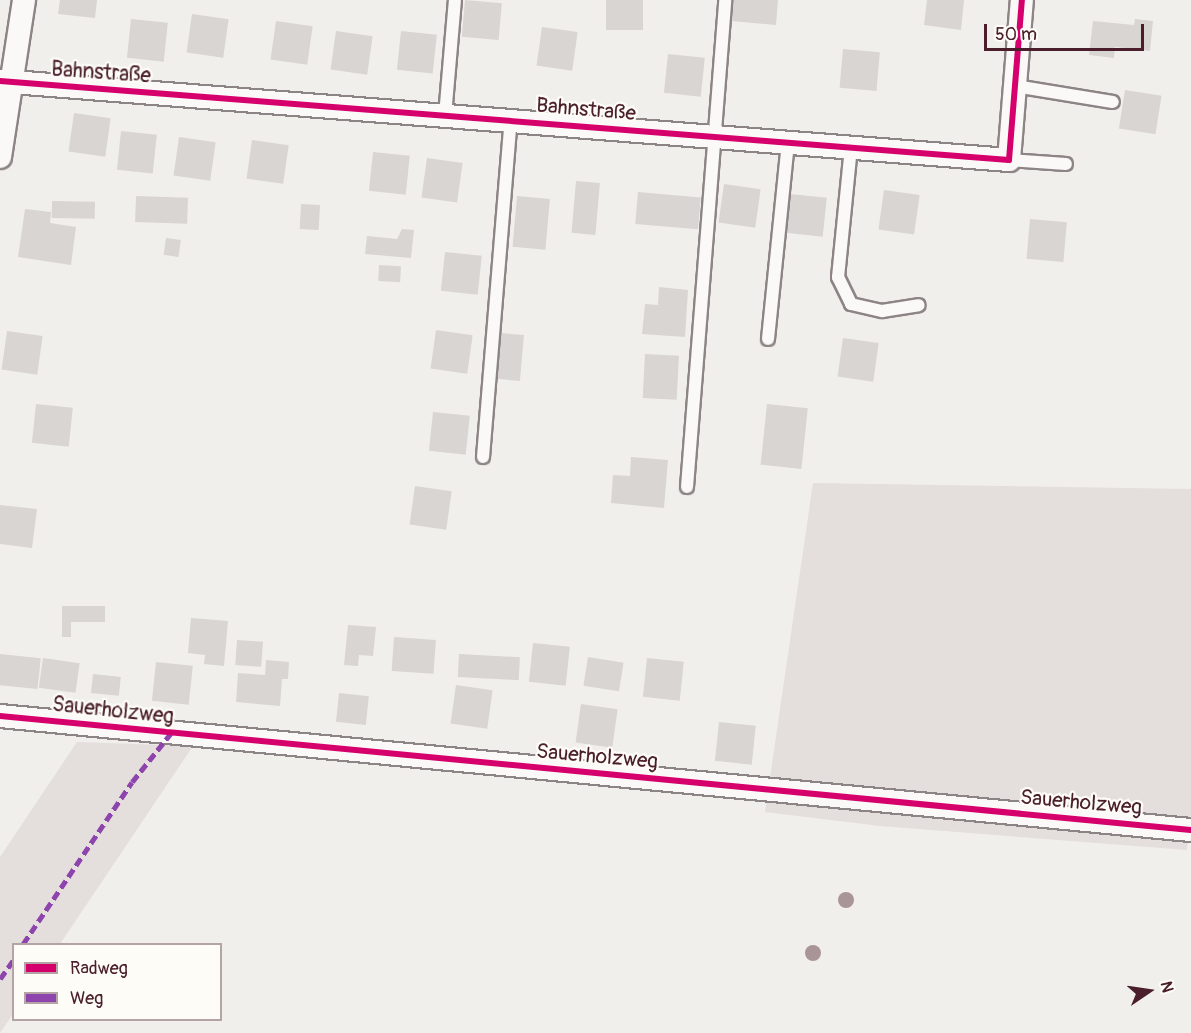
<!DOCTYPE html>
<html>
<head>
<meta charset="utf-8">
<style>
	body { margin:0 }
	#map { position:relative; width:1191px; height:1033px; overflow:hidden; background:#f1efec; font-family:Pangolin,sans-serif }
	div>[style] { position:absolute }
	.green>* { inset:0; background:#e4dedc }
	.building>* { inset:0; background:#d8d5d3; transform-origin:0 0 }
	.roads { filter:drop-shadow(2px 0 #8d8485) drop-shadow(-2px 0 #8d8485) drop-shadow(0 2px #8d8485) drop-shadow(0 -2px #8d8485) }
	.service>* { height:12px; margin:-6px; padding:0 6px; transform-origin:6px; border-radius:6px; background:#faf9f7 }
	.minor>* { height:22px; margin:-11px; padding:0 11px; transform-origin:11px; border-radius:11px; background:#faf9f7 }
	.quiet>* { height:4.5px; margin-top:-2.25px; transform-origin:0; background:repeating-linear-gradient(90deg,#8e44ad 0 9px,transparent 0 13.5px) }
	.cycleway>* { height:6px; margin:-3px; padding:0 3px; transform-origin:3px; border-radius:3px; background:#d6006c }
	.trees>* { width:16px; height:16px; margin:-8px; border-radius:50%; background:#a99598 }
	span { translate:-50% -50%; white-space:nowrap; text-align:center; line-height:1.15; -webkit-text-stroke:4.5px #fdfcf7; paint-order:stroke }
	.street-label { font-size:21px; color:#4a1f2b }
	.legend { position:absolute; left:12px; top:943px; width:210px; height:78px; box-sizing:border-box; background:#fdfcf7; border:2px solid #b5a4a5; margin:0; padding:8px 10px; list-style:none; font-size:18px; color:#4a1f2b }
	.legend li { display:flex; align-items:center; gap:12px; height:30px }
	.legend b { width:30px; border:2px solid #b5a4a5 }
	.north { position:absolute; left:1119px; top:961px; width:60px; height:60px; -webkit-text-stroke:4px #fdfcf7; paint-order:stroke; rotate:77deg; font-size:16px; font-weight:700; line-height:24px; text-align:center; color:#4a1f2b }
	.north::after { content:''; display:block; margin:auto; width:21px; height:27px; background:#4a1f2b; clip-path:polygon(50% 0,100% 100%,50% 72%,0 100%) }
	.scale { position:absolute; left:984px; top:24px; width:160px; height:27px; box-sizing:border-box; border:3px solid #4a1f2b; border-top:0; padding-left:8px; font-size:18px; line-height:21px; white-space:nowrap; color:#4a1f2b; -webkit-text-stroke:4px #fdfcf7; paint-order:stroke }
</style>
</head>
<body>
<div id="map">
	<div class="green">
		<div style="clip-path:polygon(813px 483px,1191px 489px,1191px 813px,1187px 850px,880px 826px,765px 812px)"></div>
		<div style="clip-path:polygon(77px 742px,193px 746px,60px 944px,14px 944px,13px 1014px,0 1033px,0 857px)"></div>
	</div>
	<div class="building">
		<div style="clip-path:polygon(60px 0,97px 0,95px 18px,58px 14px)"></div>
		<div style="left:465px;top:0;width:37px;height:37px;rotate:5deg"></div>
		<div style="left:606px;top:0;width:37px;height:30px"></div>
		<div style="clip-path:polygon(733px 0,778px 0,776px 25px,732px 21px)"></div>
		<div style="clip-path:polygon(927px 0,964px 0,961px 30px,924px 25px)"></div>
		<div style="left:192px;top:14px;width:37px;height:39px;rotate:8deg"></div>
		<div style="left:131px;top:19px;width:37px;height:39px;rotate:6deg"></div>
		<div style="clip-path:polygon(1135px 19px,1153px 21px,1150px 51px,1115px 47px,1114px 58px,1089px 55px,1093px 21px,1134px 25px)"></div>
		<div style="left:276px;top:21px;width:37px;height:39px;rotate:8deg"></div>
		<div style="left:542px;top:27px;width:36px;height:39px;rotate:8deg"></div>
		<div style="left:336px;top:31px;width:37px;height:39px;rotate:8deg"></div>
		<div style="left:401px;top:31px;width:36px;height:39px;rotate:6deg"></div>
		<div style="left:843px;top:49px;width:37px;height:39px;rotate:5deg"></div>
		<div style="left:668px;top:54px;width:37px;height:39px;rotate:6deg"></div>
		<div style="left:1125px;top:90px;width:37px;height:39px;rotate:9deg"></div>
		<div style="left:74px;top:113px;width:37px;height:39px;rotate:8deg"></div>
		<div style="left:121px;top:131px;width:36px;height:39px;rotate:6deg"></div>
		<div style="left:179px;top:137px;width:37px;height:39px;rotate:8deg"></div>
		<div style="left:252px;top:140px;width:37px;height:39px;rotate:8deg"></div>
		<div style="left:373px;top:152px;width:37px;height:39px;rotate:6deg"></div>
		<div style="left:427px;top:158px;width:36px;height:40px;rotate:8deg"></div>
		<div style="left:576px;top:181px;width:24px;height:52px;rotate:5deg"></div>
		<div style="left:724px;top:184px;width:37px;height:39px;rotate:8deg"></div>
		<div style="left:884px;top:190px;width:36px;height:40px;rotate:8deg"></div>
		<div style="left:638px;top:192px;width:63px;height:32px;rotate:5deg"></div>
		<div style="left:790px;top:194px;width:37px;height:39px;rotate:6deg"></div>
		<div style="left:136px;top:196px;width:52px;height:26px;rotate:2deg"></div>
		<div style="left:517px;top:196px;width:33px;height:51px;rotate:5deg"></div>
		<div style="left:52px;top:201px;width:43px;height:17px;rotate:1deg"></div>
		<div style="left:301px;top:204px;width:19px;height:25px;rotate:3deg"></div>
		<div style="clip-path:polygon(25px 209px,51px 212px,50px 223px,76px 227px,71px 265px,18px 257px)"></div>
		<div style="left:1030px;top:219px;width:37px;height:40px;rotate:5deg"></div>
		<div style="clip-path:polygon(402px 229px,414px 230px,411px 258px,365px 254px,367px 236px,397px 239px)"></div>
		<div style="left:166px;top:238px;width:15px;height:17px;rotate:8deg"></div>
		<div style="left:445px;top:252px;width:37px;height:39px;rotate:6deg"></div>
		<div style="left:379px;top:265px;width:22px;height:16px;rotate:3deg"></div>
		<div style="clip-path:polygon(659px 287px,688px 290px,685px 337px,642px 334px,645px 304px,658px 305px)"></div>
		<div style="left:436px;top:330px;width:37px;height:39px;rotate:8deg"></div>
		<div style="left:7px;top:331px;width:36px;height:39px;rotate:8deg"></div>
		<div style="left:500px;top:333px;width:24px;height:46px;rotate:5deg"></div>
		<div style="left:843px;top:338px;width:36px;height:39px;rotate:8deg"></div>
		<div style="left:645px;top:354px;width:34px;height:44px;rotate:3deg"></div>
		<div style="left:36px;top:404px;width:37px;height:39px;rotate:6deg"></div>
		<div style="left:767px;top:404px;width:41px;height:61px;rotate:6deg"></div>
		<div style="left:433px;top:412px;width:37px;height:39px;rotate:6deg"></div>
		<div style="clip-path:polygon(631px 457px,668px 460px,664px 508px,611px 503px,613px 475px,630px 476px)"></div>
		<div style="left:415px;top:486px;width:37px;height:39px;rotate:8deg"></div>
		<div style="clip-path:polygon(0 505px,37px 509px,32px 548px,0 544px)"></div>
		<div style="clip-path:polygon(62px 606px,105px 606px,105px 622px,71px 622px,71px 637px,62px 637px)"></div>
		<div style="clip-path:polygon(191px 618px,228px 621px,224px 666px,204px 664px,205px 655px,188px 653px)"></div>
		<div style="clip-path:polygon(348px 625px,376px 627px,373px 656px,359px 655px,358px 666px,344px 665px)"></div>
		<div style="left:394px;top:637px;width:42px;height:34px;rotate:4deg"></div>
		<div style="left:237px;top:640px;width:26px;height:25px;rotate:4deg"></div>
		<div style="left:533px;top:643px;width:37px;height:39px;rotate:6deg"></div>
		<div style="left:0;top:654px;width:41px;height:31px;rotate:6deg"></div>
		<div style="left:459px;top:654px;width:61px;height:23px;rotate:3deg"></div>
		<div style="left:588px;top:657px;width:36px;height:29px;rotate:9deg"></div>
		<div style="left:43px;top:658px;width:37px;height:30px;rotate:8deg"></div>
		<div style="left:647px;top:658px;width:37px;height:39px;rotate:6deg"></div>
		<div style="clip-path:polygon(266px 660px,289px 662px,288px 679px,282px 679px,280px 706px,236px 702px,238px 673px,265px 675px)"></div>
		<div style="left:156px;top:662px;width:37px;height:39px;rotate:6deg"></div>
		<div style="left:93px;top:674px;width:28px;height:19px;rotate:6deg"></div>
		<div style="left:456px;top:685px;width:37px;height:39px;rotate:8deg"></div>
		<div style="left:339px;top:693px;width:30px;height:29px;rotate:6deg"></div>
		<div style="left:581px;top:704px;width:37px;height:39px;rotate:8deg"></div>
		<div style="left:719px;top:722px;width:37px;height:39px;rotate:6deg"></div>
	</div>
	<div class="roads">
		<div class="service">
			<div style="left:1015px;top:86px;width:99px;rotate:9.3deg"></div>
			<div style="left:445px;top:116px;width:116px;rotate:-85.1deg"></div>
			<div style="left:851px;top:147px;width:131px;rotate:95.7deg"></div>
			<div style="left:838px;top:277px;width:30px;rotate:64deg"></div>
			<div style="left:851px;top:304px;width:32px;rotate:13deg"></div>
			<div style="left:882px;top:311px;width:37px;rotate:-9deg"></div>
			<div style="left:1009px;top:160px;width:57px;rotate:4deg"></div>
			<div style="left:768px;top:339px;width:197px;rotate:-84.2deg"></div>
			<div style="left:483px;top:457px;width:338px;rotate:-85.3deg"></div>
			<div style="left:687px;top:487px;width:488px;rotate:-85.5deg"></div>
		</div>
		<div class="minor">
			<div style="left:0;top:81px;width:1012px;rotate:4.48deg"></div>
			<div style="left:1009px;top:160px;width:161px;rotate:-85.4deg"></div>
			<div style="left:0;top:157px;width:159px;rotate:-81.3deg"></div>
			<div style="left:0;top:716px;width:1196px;rotate:5.47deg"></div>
		</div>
	</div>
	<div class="quiet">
		<div style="left:23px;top:944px;width:195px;rotate:-56.1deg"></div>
		<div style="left:132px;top:782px;width:63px;rotate:-51.5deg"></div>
		<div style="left:0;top:979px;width:24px;rotate:-55deg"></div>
	</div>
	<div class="cycleway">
		<div style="left:0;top:81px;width:1012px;rotate:4.48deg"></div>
		<div style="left:1009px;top:160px;width:161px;rotate:-85.4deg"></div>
		<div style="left:0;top:716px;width:1196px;rotate:5.47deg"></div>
	</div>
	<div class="trees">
		<div style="left:846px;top:900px"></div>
		<div style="left:813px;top:953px"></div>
	</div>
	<div class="street-label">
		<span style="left:101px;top:73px;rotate:4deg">Bahnstraße</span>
		<span style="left:586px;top:110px;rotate:5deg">Bahnstraße</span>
		<span style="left:113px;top:711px;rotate:6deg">Sauerholzweg</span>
		<span style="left:597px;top:757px;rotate:5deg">Sauerholzweg</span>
		<span style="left:1081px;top:803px;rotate:5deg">Sauerholzweg</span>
	</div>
	<ul class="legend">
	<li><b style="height:8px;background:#d6006c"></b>Radweg</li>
	<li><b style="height:8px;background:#8e44ad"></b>Weg</li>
	</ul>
	<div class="north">N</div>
	<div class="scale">50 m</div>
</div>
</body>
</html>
